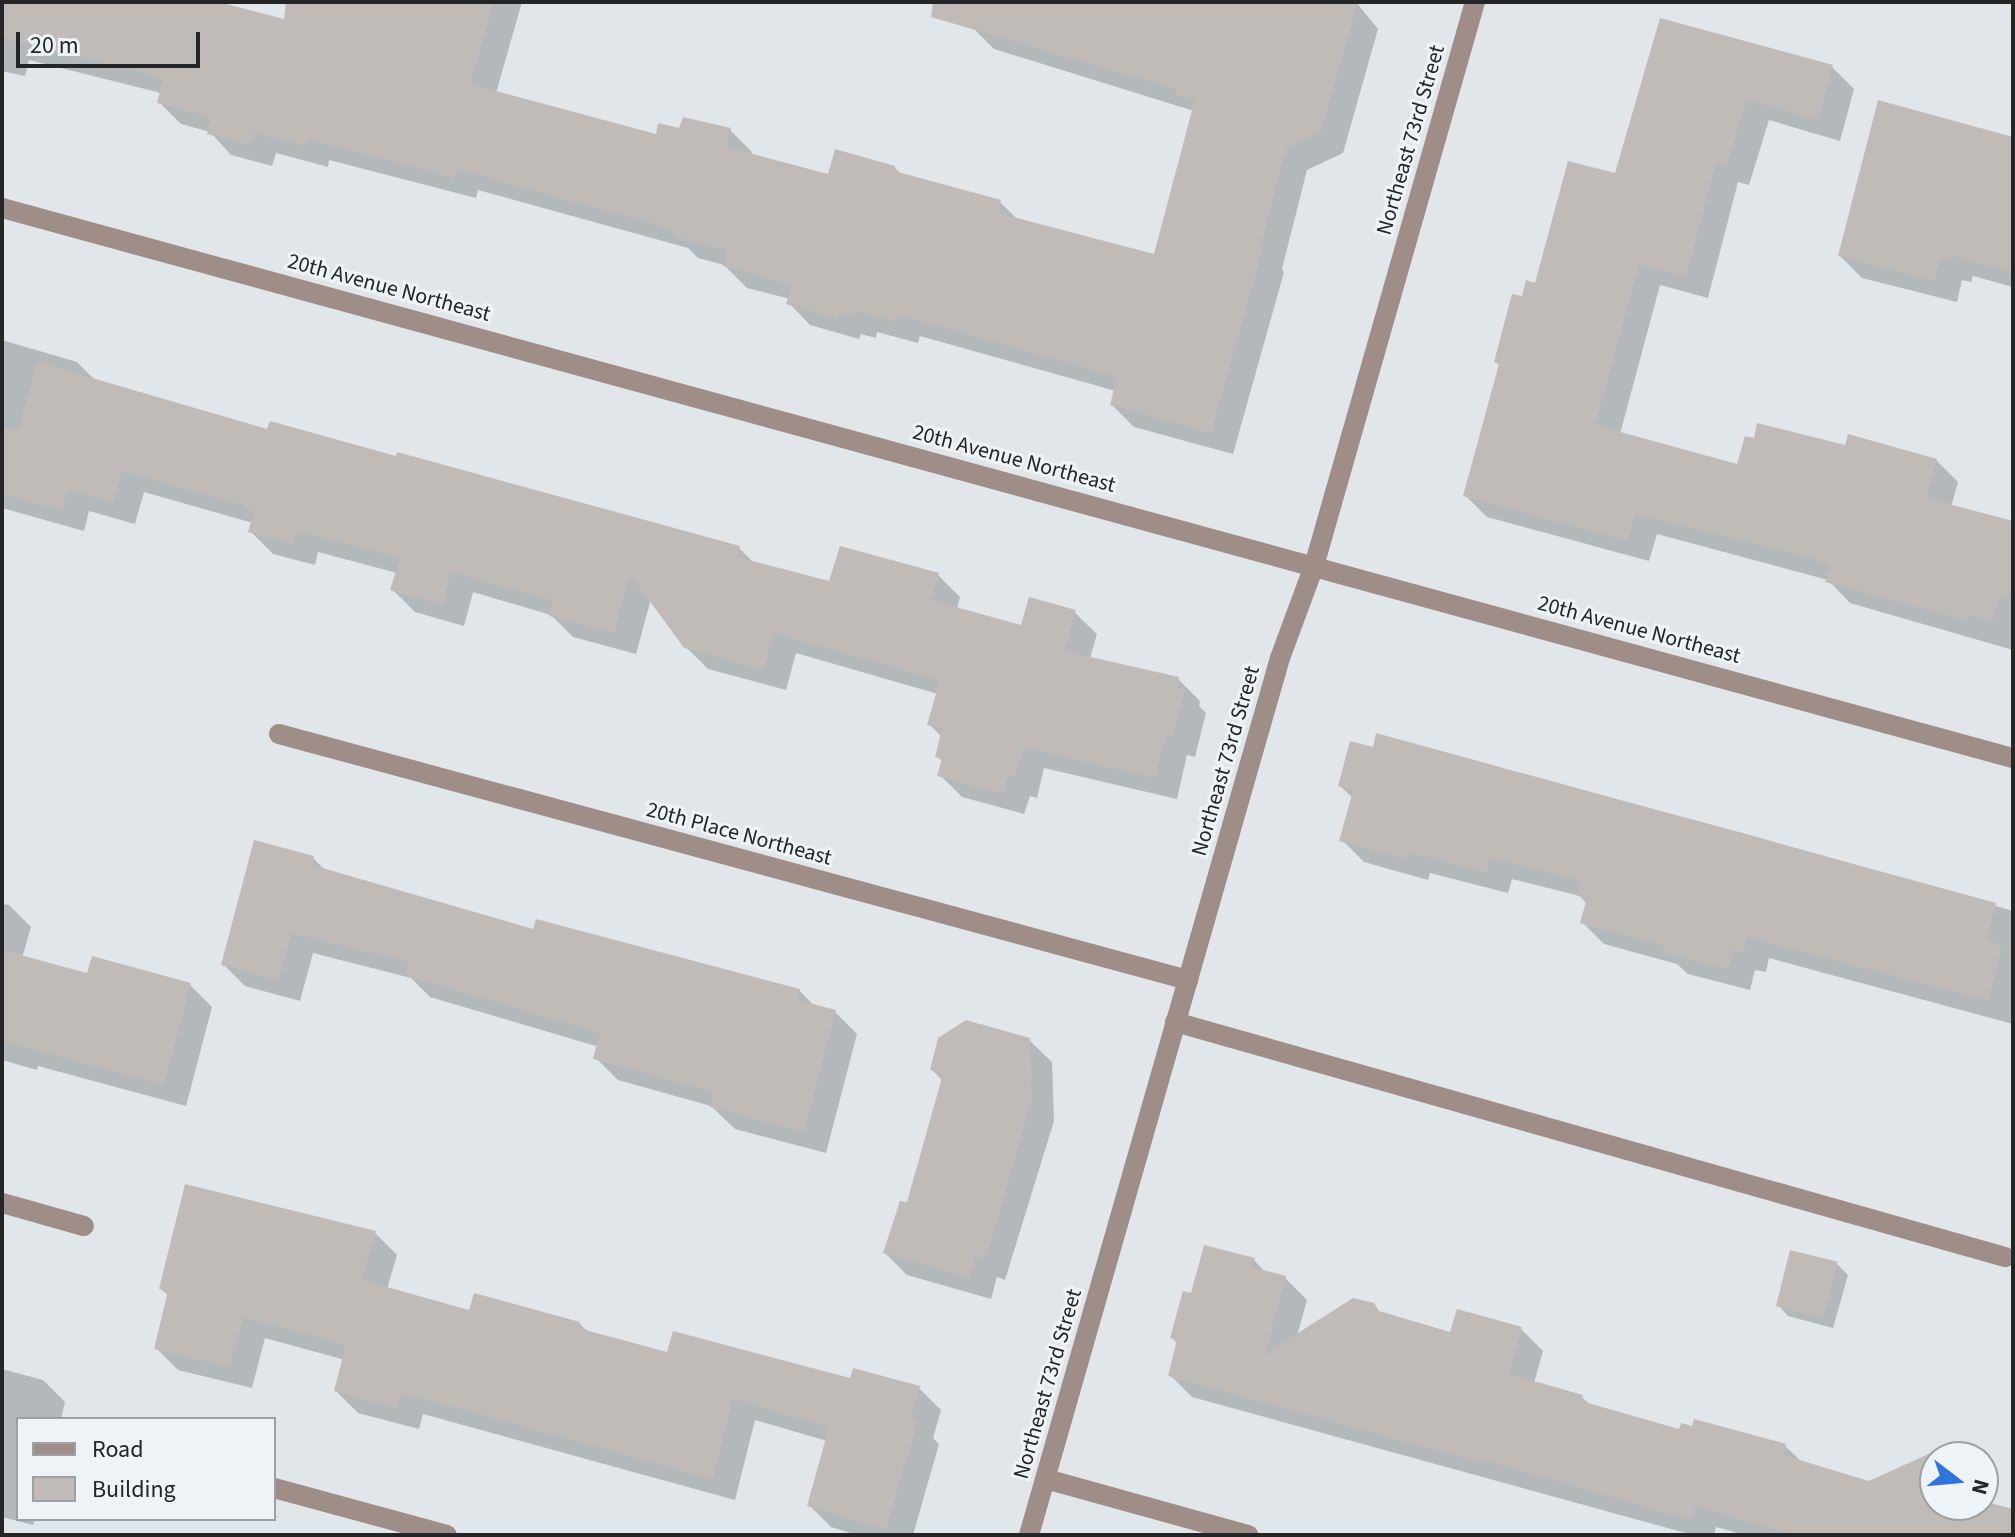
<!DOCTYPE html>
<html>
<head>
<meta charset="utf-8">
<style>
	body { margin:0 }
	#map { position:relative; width:2015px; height:1537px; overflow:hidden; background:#e0e6ea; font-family:"Source Sans 3",sans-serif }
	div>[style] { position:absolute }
	.shadow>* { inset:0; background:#0003 }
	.building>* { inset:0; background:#c1bbb7; transform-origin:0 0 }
	.minor>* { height:20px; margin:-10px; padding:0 10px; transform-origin:10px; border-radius:10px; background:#9f8d88 }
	span { translate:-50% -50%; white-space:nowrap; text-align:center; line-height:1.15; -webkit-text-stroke:6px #edf3f7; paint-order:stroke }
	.street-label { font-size:22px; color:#232527 }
	.frame { position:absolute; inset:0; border:4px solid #232527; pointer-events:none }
	.legend { position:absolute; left:16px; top:1417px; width:260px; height:104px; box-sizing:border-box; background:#edf3f7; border:2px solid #9ca1a4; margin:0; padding:10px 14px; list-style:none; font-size:24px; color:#232527 }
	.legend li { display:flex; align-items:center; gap:16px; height:40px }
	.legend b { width:40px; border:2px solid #9ca1a4 }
	.north { position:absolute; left:1919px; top:1441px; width:80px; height:80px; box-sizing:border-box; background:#edf3f7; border:2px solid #9ca1a4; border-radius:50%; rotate:106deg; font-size:22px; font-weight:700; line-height:32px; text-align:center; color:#232527 }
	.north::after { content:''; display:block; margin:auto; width:28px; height:36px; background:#2e73df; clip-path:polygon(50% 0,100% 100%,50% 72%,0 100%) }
	.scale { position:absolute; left:16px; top:32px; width:184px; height:36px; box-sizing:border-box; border:4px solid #232527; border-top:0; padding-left:10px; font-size:24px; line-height:28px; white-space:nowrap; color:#232527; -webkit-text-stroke:6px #edf3f7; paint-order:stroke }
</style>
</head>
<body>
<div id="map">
	<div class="shadow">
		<div style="clip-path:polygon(2px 2px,212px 2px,397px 52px,411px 2px,522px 2px,496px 93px,657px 136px,681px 130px,730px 130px,752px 152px,751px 156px,829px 177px,894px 167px,903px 176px,1000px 202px,1018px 220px,1155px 257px,1194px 111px,994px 49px,972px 27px,974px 2px,1356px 2px,1378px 29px,1343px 153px,1307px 170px,1282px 269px,1284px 272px,1233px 454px,1134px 427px,1112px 405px,1116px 391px,920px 336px,918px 343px,877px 332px,876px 338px,861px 334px,859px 339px,810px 325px,789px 303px,790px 299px,747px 288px,724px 265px,698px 258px,688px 248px,478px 190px,476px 198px,329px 160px,328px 167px,276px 153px,272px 166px,231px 155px,210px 132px,181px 124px,159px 102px,161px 93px,29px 60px,25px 76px,2px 71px)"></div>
		<div style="clip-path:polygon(1662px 21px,1832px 67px,1854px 89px,1840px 141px,1769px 120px,1749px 185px,1738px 182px,1708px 298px,1660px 285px,1620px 434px,1739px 467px,1846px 447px,1936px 460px,1958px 482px,1951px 507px,2013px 523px,2013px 650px,1850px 603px,1828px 580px,1657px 534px,1649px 561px,1487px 517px,1465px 495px,1500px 366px,1496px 362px,1523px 299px,1616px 176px)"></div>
		<div style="clip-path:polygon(2013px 139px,2013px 287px,1973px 276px,1971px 282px,1962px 280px,1957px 302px,1862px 278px,1840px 256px)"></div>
		<div style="clip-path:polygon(2px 340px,77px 362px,99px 384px,269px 431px,739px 548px,754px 563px,831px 583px,938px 575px,960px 597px,957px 609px,1022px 628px,1074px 612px,1097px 634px,1090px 658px,1178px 679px,1200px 701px,1199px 706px,1206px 713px,1195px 757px,1187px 755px,1177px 799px,1044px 768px,1037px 798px,1030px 796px,1024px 814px,962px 797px,940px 775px,943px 762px,938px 757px,942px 737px,930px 725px,938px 694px,796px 653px,786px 690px,708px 669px,685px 646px,651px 599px,636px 654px,573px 637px,551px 615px,473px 592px,464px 626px,415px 612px,393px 590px,397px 573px,318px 552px,315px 565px,273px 554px,251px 532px,253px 523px,144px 492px,135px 524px,89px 511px,84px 531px,2px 508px)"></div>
		<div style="clip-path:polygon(1378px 736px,1750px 835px,2013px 911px,2013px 1024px,1769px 958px,1766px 972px,1755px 970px,1750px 990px,1688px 974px,1677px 964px,1604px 944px,1582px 922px,1587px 904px,1580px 896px,1512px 879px,1508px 893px,1430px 873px,1428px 880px,1364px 862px,1342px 840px,1353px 798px,1340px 786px,1374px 749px)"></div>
		<div style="clip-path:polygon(313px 858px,327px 872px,534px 931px,799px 990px,815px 1007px,835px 1012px,857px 1034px,826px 1153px,735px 1129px,711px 1106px,618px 1080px,596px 1058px,599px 1047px,430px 997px,411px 978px,313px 953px,300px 1001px,245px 986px,223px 964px)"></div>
		<div style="clip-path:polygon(2px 904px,9px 905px,31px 927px,22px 958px,88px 976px,190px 985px,212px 1007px,186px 1106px,38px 1066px,37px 1070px,2px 1060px)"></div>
		<div style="clip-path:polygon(1029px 1040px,1052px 1062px,1054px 1121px,1005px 1280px,997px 1277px,991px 1299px,907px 1275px,885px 1253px,908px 1205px,943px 1081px,932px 1070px)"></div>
		<div style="clip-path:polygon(375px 1233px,397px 1255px,387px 1289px,471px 1312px,579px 1323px,588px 1332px,668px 1354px,919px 1388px,941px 1410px,933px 1438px,939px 1444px,913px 1535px,857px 1535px,831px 1527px,809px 1505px,827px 1441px,755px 1420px,735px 1500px,423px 1414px,419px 1429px,358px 1413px,336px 1391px,345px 1360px,265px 1338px,252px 1388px,178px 1370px,156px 1348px,169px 1296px,161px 1289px)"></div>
		<div style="clip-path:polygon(1254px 1260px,1266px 1273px,1285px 1278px,1307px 1300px,1297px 1336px,1382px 1314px,1451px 1334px,1521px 1329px,1543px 1351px,1534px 1383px,1582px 1397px,1591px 1406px,1681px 1432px,1785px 1446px,1802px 1462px,1869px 1483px,1946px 1448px,1955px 1457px,1935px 1457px,1935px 1505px,1983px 1503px,2013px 1512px,2013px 1535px,1745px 1535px,1716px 1527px,1714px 1535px,1693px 1535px,1192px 1397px,1170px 1375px,1178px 1344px,1172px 1338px,1193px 1296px)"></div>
		<div style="clip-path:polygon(1837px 1264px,1848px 1275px,1833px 1328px,1788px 1316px,1778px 1305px)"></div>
		<div style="clip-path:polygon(2px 1369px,43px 1380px,65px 1402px,61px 1419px,18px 1419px,18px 1519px,35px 1519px,33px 1525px,2px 1517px)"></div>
	</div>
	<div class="building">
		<div style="clip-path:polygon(2px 2px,219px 2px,284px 19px,286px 2px,494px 2px,470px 84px,656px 134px,658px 123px,679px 128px,683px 117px,731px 128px,726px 147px,828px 174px,835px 149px,895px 166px,894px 171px,1001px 200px,998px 213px,1154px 254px,1195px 99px,1174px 94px,1176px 89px,931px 17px,933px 2px,1358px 2px,1321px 131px,1286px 148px,1260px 248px,1263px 248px,1211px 433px,1110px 405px,1117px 377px,898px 315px,896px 322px,856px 311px,854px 317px,839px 313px,838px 319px,786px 304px,792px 285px,723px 266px,727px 250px,674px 237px,675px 230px,457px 169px,454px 178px,308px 139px,306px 146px,254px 133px,251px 145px,207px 134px,211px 117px,157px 103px,163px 78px,2px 38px)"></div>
		<div style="clip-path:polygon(1660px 18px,1833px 65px,1818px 120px,1747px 100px,1727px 165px,1716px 162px,1686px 277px,1639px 265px,1595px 425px,1737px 464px,1745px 436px,1754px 438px,1757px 423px,1845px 445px,1848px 434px,1937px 459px,1926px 498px,2013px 521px,2013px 599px,1999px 596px,1993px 621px,1969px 615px,1968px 621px,1825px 582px,1830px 566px,1813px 558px,1635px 514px,1628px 541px,1463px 496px,1499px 364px,1494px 362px,1512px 294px,1522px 296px,1526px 280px,1535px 283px,1568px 161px,1615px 173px)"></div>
		<div style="clip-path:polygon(1878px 100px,2013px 137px,2013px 272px,1951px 255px,1949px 261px,1940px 259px,1935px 281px,1838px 256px)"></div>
		<div style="clip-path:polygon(37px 362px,267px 429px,270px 421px,396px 456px,397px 452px,740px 546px,737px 557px,829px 581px,840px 546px,939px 573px,931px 600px,1021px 625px,1029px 597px,1076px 610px,1064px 651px,1179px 677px,1177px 688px,1185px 689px,1173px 736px,1166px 734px,1155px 778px,1023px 747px,1015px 777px,1008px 775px,1003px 794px,937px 776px,942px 759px,935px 757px,942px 729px,927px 725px,940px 680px,774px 633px,764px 670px,684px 648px,630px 574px,614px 633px,549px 616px,553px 601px,451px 572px,442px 605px,390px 590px,400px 558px,297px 531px,293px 544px,248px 532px,254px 512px,244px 509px,245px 506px,122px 471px,113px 503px,68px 490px,62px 510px,2px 494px,2px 426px,19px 430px)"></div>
		<div style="clip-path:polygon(1376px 733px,1996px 903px,1987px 940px,2002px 945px,1988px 1001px,1747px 937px,1744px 952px,1733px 949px,1728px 969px,1664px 953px,1666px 946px,1580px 923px,1587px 898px,1577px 896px,1581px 881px,1490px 858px,1486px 872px,1408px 852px,1406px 859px,1339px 841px,1353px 791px,1338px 786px,1350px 741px,1373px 747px)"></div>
		<div style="clip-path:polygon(254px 840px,314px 856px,312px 865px,533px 929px,536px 919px,800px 989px,798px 1000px,836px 1010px,804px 1132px,710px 1107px,714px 1092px,593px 1059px,600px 1033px,405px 975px,409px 962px,291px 933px,279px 980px,221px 965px)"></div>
		<div style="clip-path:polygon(2px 950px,87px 973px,92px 956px,191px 983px,164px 1085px,2px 1041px)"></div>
		<div style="clip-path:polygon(966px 1020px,1030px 1038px,1032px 1098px,990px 1246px,983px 1260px,975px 1257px,969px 1278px,883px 1253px,900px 1201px,907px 1202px,943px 1074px,930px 1070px,938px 1038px)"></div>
		<div style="clip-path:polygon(185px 1184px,376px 1231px,362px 1280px,469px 1310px,474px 1293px,580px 1322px,578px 1328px,667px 1352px,673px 1331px,850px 1378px,853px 1368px,920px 1386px,911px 1419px,918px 1420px,886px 1529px,807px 1506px,829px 1427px,733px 1399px,713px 1479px,402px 1393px,397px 1408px,334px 1391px,346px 1345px,243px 1317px,230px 1367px,154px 1349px,168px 1291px,159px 1289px)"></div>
		<div style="clip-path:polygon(1204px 1245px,1255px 1258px,1252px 1267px,1286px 1276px,1265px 1354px,1353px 1298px,1374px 1303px,1379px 1311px,1450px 1332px,1457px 1309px,1522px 1327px,1509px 1374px,1583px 1395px,1581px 1401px,1679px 1429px,1681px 1423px,1692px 1426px,1694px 1419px,1786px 1444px,1783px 1455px,1869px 1481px,1946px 1446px,1943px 1457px,1935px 1457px,1935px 1505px,1983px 1505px,1983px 1501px,2013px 1509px,2013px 1535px,1795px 1535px,1695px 1506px,1691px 1520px,1483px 1460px,1482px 1463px,1168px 1376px,1177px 1340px,1170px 1338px,1183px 1291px,1191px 1293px)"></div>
		<div style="left:1790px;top:1250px;width:49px;height:58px;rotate:14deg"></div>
	</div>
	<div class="minor">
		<div style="left:2px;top:208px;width:2085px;rotate:15.3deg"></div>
		<div style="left:279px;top:734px;width:942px;rotate:15.14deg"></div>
		<div style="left:1175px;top:1022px;width:863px;rotate:15.81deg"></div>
		<div style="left:2px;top:1203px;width:85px;rotate:15.7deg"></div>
		<div style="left:1046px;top:1479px;width:210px;rotate:15.5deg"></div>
		<div style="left:274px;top:1488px;width:179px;rotate:15.2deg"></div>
		<div style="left:1029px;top:1535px;width:912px;rotate:-74.03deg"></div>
		<div style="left:1280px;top:658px;width:98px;rotate:-69.7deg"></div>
		<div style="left:1314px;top:566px;width:587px;rotate:-74.07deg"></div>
	</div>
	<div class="street-label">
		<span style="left:1411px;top:140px;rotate:-74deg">Northeast 73rd Street</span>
		<span style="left:389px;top:288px;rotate:15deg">20th Avenue Northeast</span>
		<span style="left:1014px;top:459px;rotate:15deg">20th Avenue Northeast</span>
		<span style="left:1639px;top:630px;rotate:15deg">20th Avenue Northeast</span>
		<span style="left:1226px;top:761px;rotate:-74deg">Northeast 73rd Street</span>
		<span style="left:739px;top:834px;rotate:15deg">20th Place Northeast</span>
		<span style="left:1048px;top:1384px;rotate:-74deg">Northeast 73rd Street</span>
	</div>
	<div class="frame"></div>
	<ul class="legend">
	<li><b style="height:10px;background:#9f8d88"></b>Road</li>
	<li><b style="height:22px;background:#c1bbb7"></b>Building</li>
	</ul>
	<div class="north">N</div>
	<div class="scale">20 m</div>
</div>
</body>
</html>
